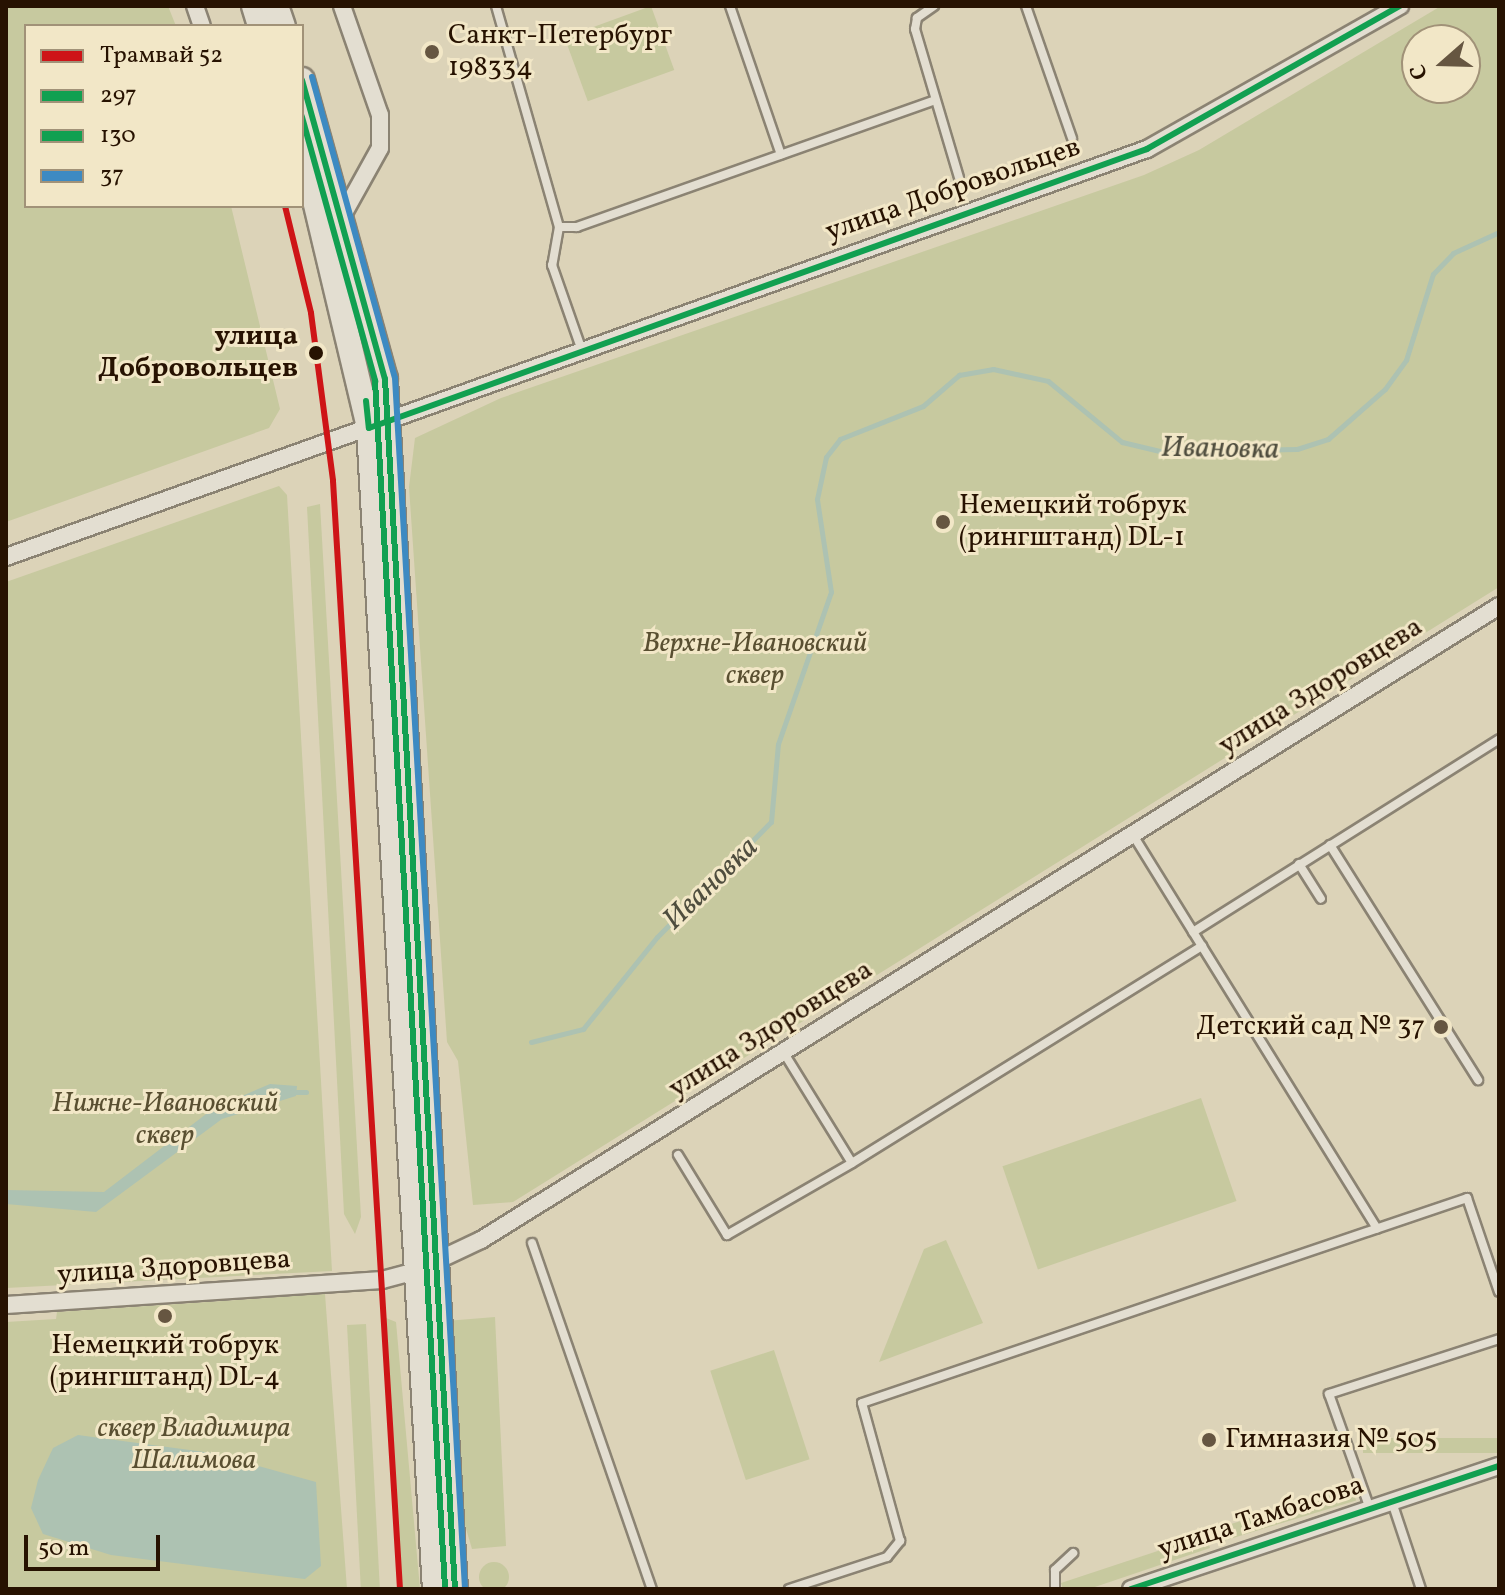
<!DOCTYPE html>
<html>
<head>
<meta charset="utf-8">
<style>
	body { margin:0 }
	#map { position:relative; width:1505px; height:1595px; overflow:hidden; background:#dcd3b8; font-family:Vollkorn,serif }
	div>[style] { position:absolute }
	.green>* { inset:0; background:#c7c99f; transform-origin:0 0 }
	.round { border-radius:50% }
	.water>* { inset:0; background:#adc2b2 }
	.stream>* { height:5px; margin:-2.5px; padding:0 2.5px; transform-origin:2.5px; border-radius:2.5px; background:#adc2b2 }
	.roads { filter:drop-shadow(2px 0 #8b8373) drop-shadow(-2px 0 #8b8373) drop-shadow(0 2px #8b8373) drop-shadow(0 -2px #8b8373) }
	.lane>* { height:8px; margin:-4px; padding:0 4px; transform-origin:4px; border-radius:4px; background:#e3ded1 }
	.street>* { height:16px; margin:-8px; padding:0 8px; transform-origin:8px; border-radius:8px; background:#e3ded1 }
	.secondary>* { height:24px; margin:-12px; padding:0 12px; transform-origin:12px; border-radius:12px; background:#e3ded1 }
	.bus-1>* { height:6px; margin:-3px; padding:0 3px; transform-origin:3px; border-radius:3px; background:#11a051 }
	.bus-2>* { height:6px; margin:-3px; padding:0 3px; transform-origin:3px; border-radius:3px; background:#11a051 }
	.bus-3>* { height:6px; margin:-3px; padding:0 3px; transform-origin:3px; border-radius:3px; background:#3d8ac2 }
	.tram-1>* { height:6px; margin:-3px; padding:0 3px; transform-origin:3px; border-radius:3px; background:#ce1417 }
	.dots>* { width:22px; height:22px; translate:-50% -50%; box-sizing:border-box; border:4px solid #f2e7c7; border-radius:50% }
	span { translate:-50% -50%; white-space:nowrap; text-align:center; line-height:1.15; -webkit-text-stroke:6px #f2e7c7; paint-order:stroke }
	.poi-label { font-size:28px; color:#271201 }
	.left { translate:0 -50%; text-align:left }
	.right { translate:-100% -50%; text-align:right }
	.street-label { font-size:28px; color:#271201 }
	.stop-label { font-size:28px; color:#271201; font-weight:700 }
	.park-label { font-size:28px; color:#594f31; font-style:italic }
	.water-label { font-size:30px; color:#4f4d3e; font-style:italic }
	.frame { position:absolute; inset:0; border:8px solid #271201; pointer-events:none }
	.legend { position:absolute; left:24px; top:24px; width:280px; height:184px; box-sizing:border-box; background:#f2e7c7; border:2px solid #a19278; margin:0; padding:10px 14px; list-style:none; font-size:24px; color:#271201 }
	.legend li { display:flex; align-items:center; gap:16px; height:40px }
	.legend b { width:40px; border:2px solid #a19278 }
	.north { position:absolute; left:1401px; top:24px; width:80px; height:80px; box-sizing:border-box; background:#f2e7c7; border:2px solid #a19278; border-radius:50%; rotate:250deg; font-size:22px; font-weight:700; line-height:32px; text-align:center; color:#271201 }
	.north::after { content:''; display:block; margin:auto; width:28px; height:36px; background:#665641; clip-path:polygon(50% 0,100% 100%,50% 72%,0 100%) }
	.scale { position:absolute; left:24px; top:1535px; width:136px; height:36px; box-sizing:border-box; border:4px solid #271201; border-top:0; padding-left:10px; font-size:24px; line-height:28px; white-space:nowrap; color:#271201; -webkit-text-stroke:6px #f2e7c7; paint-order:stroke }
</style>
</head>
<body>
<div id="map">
	<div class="green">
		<div style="clip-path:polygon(6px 6px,168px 6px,176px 26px,26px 26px,26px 206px,231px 206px,280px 409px,269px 428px,6px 522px)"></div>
		<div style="left:651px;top:6px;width:68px;height:92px;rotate:70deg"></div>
		<div style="clip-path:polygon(evenodd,1441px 6px,1499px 6px,1499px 587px,513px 1202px,473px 1205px,458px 1061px,447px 1042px,409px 487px,415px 438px,501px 398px,1144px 175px,1199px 150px,1441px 6px,1417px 40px,1465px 40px,1465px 88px,1417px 88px,1417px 40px)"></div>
		<div style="clip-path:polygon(279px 486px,287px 495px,332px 1271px,6px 1288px,6px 582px)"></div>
		<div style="clip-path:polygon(320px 504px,361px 1217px,355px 1234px,344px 1214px,307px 507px)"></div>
		<div style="left:1201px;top:1098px;width:109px;height:210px;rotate:71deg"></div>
		<div style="clip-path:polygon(946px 1240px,983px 1323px,879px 1362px,924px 1249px)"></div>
		<div style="clip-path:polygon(325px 1294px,347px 1589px,6px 1589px,6px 1322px,56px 1319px,57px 1312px)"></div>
		<div style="clip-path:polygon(495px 1317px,506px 1546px,472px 1549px,457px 1498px,446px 1321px)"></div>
		<div style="clip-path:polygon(386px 1318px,396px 1322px,420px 1589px,402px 1589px)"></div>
		<div style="left:366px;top:1324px;width:265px;height:19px;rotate:87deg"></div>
		<div style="left:774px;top:1350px;width:115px;height:67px;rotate:72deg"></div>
		<div style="left:1499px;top:1438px;width:15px;height:136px;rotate:90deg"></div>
		<div style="left:1352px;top:1487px;width:14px;height:138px;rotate:73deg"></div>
		<div style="clip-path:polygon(1206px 1535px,1210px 1548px,1089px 1589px,1063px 1589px,1061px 1583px)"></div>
		<div class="round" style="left:479px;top:1562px;width:30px;height:30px"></div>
	</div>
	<div class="water">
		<div style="clip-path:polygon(270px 1084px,297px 1086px,296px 1096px,222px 1119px,96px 1212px,6px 1204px,6px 1190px,104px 1192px,214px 1108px)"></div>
		<div style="clip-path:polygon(78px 1435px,212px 1453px,316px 1482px,321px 1566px,305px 1579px,279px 1576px,111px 1555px,43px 1534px,31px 1508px,38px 1480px,53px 1448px)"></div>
	</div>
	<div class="stream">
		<div style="left:531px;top:1042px;width:54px;rotate:-14deg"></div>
		<div style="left:583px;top:1029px;width:118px;rotate:-51.2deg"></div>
		<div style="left:657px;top:937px;width:162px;rotate:-45.3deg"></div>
		<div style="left:771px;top:822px;width:78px;rotate:-84.9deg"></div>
		<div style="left:778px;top:744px;width:161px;rotate:-70.8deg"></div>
		<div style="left:831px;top:592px;width:94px;rotate:-98.6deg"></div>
		<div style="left:817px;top:499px;width:43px;rotate:-77.9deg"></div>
		<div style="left:826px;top:457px;width:23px;rotate:-52deg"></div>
		<div style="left:840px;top:439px;width:89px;rotate:-21.7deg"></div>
		<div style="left:923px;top:406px;width:48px;rotate:-40.7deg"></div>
		<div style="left:959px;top:375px;width:35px;rotate:-10deg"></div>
		<div style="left:993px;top:369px;width:56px;rotate:12.3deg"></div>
		<div style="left:1048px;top:381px;width:96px;rotate:39.5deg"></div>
		<div style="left:1122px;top:442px;width:43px;rotate:13.4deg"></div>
		<div style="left:1164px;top:452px;width:133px;rotate:-1.3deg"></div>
		<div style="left:1297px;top:449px;width:33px;rotate:-18deg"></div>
		<div style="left:1328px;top:439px;width:76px;rotate:-41.3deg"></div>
		<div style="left:1385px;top:389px;width:36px;rotate:-54deg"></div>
		<div style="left:1406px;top:360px;width:90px;rotate:-72.6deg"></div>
		<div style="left:1433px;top:274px;width:29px;rotate:-46deg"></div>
		<div style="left:1453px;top:253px;width:51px;rotate:-24.5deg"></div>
		<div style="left:291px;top:1092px;width:15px"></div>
	</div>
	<div class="roads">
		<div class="lane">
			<div style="left:496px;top:6px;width:230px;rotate:74.1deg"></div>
			<div style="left:559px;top:227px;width:18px"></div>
			<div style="left:577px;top:227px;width:377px;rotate:-19.5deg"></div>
			<div style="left:730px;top:6px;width:157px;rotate:71.1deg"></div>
			<div style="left:934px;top:6px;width:21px;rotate:145deg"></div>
			<div style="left:917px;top:18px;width:11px;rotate:100deg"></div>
			<div style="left:915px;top:29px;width:155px;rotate:73.5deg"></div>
			<div style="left:1026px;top:6px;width:140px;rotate:70.8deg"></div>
			<div style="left:559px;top:227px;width:39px;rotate:100deg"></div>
			<div style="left:552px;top:265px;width:88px;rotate:70.7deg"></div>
			<div style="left:1133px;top:835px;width:463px;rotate:58.2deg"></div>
			<div style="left:1330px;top:845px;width:278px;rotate:57.8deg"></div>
			<div style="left:1299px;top:864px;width:41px;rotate:57.8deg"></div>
			<div style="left:1193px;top:932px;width:362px;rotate:-32.2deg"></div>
			<div style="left:784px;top:1053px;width:129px;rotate:58.3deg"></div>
			<div style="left:852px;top:1163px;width:412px;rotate:-31.8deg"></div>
			<div style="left:678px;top:1155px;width:94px;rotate:58.5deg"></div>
			<div style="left:727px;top:1235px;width:144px;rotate:-29.9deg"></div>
			<div style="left:532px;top:1243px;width:366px;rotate:70.9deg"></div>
			<div style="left:1392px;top:1502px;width:92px;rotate:71.6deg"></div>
			<div style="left:1370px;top:1509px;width:122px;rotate:-109.6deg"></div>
			<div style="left:1329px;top:1394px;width:179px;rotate:-17.9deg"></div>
			<div style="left:789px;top:1589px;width:103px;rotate:-18.1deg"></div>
			<div style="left:887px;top:1557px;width:21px;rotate:-51deg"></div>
			<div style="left:900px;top:1541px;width:143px;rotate:-105.4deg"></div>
			<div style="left:862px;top:1403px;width:639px;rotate:-18.72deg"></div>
			<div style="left:1467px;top:1198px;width:99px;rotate:71.2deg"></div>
			<div style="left:1055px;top:1589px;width:19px;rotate:-90deg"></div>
			<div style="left:1055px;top:1570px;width:25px;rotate:-43deg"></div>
		</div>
		<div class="street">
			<div style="left:195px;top:6px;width:21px;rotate:71deg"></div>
			<div style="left:342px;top:6px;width:115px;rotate:70.8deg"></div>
			<div style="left:380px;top:115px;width:33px;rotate:90deg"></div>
			<div style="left:380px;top:148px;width:74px;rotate:119deg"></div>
			<div style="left:6px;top:557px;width:1212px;rotate:-19.68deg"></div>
			<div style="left:1147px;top:149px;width:291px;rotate:-29.5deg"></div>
			<div style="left:6px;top:1305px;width:377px;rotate:-3.8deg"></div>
			<div style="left:382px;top:1280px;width:34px;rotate:-15deg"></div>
			<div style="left:415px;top:1271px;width:73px;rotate:-25.2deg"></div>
			<div style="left:481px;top:1240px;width:1199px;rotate:-31.91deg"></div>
			<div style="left:1131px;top:1589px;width:388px;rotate:-18.5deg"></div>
		</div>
		<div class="secondary">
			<div style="left:254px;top:6px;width:21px;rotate:73deg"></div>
			<div style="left:276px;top:6px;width:21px;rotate:71deg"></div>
			<div style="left:302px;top:80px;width:310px;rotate:74.5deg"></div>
			<div style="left:385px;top:379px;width:1212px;rotate:86.69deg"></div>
			<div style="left:302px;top:146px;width:290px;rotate:76.6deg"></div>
			<div style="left:369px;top:428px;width:1163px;rotate:86.75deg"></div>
		</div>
	</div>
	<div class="bus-1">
		<div style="left:302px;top:80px;width:310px;rotate:74.5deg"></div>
		<div style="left:385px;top:379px;width:1212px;rotate:86.69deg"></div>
		<div style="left:366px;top:401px;width:27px;rotate:84deg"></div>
		<div style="left:369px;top:428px;width:827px;rotate:-19.73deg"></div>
		<div style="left:1147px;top:149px;width:291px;rotate:-29.5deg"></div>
		<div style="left:1131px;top:1589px;width:388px;rotate:-18.5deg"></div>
	</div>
	<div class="bus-2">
		<div style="left:302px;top:117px;width:274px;rotate:74.5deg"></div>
		<div style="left:375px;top:381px;width:1210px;rotate:86.68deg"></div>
	</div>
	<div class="bus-3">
		<div style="left:312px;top:77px;width:312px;rotate:74.6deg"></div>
		<div style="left:395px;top:378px;width:1212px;rotate:86.69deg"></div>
	</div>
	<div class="tram-1">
		<div style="left:285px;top:206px;width:110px;rotate:76.3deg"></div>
		<div style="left:311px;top:313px;width:169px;rotate:82.5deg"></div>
		<div style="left:333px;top:481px;width:1110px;rotate:86.54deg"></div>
	</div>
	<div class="dots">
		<div style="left:432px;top:52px;background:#665641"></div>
		<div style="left:316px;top:353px;background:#271201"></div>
		<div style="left:943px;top:522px;background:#665641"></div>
		<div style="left:1441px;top:1027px;background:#665641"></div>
		<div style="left:165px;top:1316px;background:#665641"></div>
		<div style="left:1209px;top:1440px;background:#665641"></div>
	</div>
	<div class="poi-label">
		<span class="left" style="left:448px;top:52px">Санкт-Петербург<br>198334</span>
		<span class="left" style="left:959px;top:522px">Немецкий тобрук<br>(рингштанд) DL-1</span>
		<span class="right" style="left:1425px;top:1027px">Детский сад № 37</span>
		<span style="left:165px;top:1362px">Немецкий тобрук<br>(рингштанд) DL-4</span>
		<span class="left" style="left:1225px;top:1440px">Гимназия № 505</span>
	</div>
	<div class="street-label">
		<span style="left:953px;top:190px;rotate:-19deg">улица Добровольцев</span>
		<span style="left:1321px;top:687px;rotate:-32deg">улица Здоровцева</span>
		<span style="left:771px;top:1030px;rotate:-32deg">улица Здоровцева</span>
		<span style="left:174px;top:1268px;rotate:-4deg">улица Здоровцева</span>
		<span style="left:1261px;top:1518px;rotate:-18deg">улица Тамбасова</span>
	</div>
	<div class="stop-label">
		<span class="right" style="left:298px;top:353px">улица<br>Добровольцев</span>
	</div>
	<div class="park-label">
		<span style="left:755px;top:660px">Верхне-Ивановский<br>сквер</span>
		<span style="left:165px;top:1120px">Нижне-Ивановский<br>сквер</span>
		<span style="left:194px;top:1445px">сквер Владимира<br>Шалимова</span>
	</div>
	<div class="water-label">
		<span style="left:1220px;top:449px;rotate:1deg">Ивановка</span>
		<span style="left:711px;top:884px;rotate:-44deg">Ивановка</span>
	</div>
	<div class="frame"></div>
	<ul class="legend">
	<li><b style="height:10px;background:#ce1417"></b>Трамвай 52</li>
	<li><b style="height:10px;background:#11a051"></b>297</li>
	<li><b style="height:10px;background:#11a051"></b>130</li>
	<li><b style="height:10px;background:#3d8ac2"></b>37</li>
	</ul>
	<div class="north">С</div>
	<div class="scale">50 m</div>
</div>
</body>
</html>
